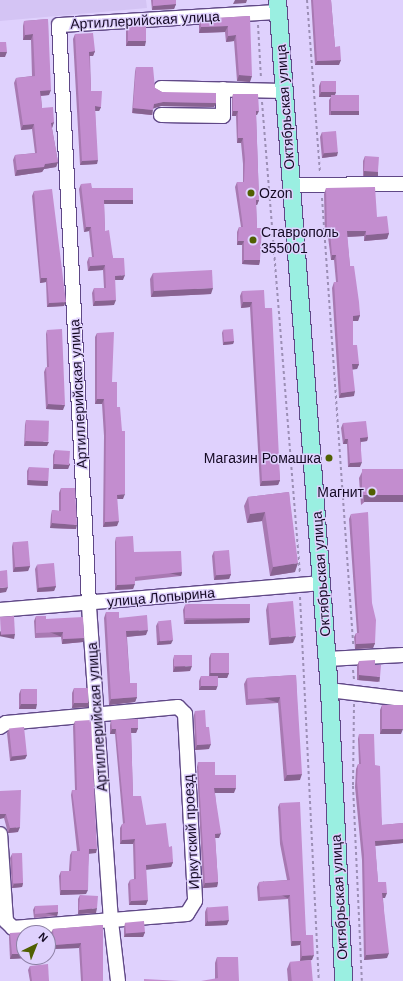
<!DOCTYPE html>
<html>
<head>
<meta charset="utf-8">
<style>
	body { margin:0 }
	#map { position:relative; width:403px; height:981px; overflow:hidden; background:#dfd1fd; font-family:Helvetica,sans-serif }
	div>[style] { position:absolute }
	.built>* { inset:0; background:#d4c4f4 }
	.path>* { height:2px; margin-top:-1px; transform-origin:0; background:repeating-linear-gradient(90deg,#9c8fb5 0 3px,transparent 0 6px) }
	.roads { filter:drop-shadow(1px 0 #604887) drop-shadow(-1px 0 #604887) drop-shadow(0 1px #604887) drop-shadow(0 -1px #604887) }
	.minor>* { height:14px; margin:-7px; padding:0 7px; transform-origin:7px; border-radius:7px; background:#fff }
	.major>* { height:17px; margin:-8.5px; padding:0 8.5px; transform-origin:8.5px; border-radius:8.5px; background:#9aefe1 }
	.wall>* { inset:0; background:#a879b2 }
	.shaded-wall>* { inset:0; background:#886391; transform-origin:0 0 }
	.building>* { inset:0; background:#c38dcf; transform-origin:0 0 }
	.dots>* { width:11px; height:11px; translate:-50% -50%; box-sizing:border-box; border:2px solid #dfd1fd; border-radius:50% }
	span { translate:-50% -50%; white-space:nowrap; text-align:center; line-height:1.15; -webkit-text-stroke:3px #dfd1fd; paint-order:stroke }
	.street-label { font-size:14px; color:#150a24 }
	.poi-label { font-size:14px; color:#150a24 }
	.left { translate:0 -50%; text-align:left }
	.right { translate:-100% -50%; text-align:right }
	.north { position:absolute; left:16px; top:925px; width:40px; height:40px; box-sizing:border-box; background:#dfd1fd; border:1px solid #8e81a6; border-radius:50%; rotate:43deg; font-size:11px; font-weight:700; line-height:16px; text-align:center; color:#150a24 }
	.north::after { content:''; display:block; margin:auto; width:14px; height:18px; background:#506002; clip-path:polygon(50% 0,100% 100%,50% 72%,0 100%) }
</style>
</head>
<body>
<div id="map">
	<div class="built">
		<div style="clip-path:polygon(0 0,146px 0,147px 8px,0 21px)"></div>
	</div>
	<div class="path">
		<div style="left:307px;top:0;width:173px;rotate:85.7deg"></div>
		<div style="left:258px;top:25px;width:53px;rotate:86.8deg"></div>
		<div style="left:262px;top:102px;width:472px;rotate:85.4deg"></div>
		<div style="left:322px;top:198px;width:449px;rotate:86deg"></div>
		<div style="left:300px;top:597px;width:384px;rotate:87.2deg"></div>
		<div style="left:353px;top:670px;width:10px;rotate:84deg"></div>
		<div style="left:354px;top:704px;width:82px;rotate:90.7deg"></div>
		<div style="left:353px;top:786px;width:195px;rotate:87.4deg"></div>
	</div>
	<div class="roads">
		<div class="minor">
			<div style="left:161px;top:88px;width:122px;rotate:1.4deg"></div>
			<div style="left:161px;top:115px;width:62px;rotate:0.9deg"></div>
			<div style="left:223px;top:116px;width:27px;rotate:-90deg"></div>
			<div style="left:291px;top:185px;width:112px;rotate:-0.5deg"></div>
			<div style="left:0;top:610px;width:322px;rotate:-4.8deg"></div>
			<div style="left:327px;top:659px;width:76px;rotate:-3deg"></div>
			<div style="left:329px;top:690px;width:75px;rotate:6.9deg"></div>
			<div style="left:0;top:727px;width:7px;rotate:-34deg"></div>
			<div style="left:6px;top:723px;width:173px;rotate:-5.3deg"></div>
			<div style="left:178px;top:707px;width:10px;rotate:45deg"></div>
			<div style="left:185px;top:714px;width:187px;rotate:86.9deg"></div>
			<div style="left:195px;top:901px;width:15px;rotate:122deg"></div>
			<div style="left:187px;top:914px;width:175px;rotate:175.4deg"></div>
			<div style="left:13px;top:928px;width:10px;rotate:-135deg"></div>
			<div style="left:6px;top:921px;width:87px;rotate:-93.9deg"></div>
			<div style="left:118px;top:981px;width:60px;rotate:-96.7deg"></div>
			<div style="left:111px;top:921px;width:319px;rotate:-94deg"></div>
			<div style="left:89px;top:603px;width:579px;rotate:-92.97deg"></div>
			<div style="left:59px;top:25px;width:219px;rotate:-3.4deg"></div>
		</div>
		<div class="major">
			<div style="left:277px;top:0;width:692px;rotate:85.69deg"></div>
			<div style="left:329px;top:690px;width:291px;rotate:87.2deg"></div>
		</div>
	</div>
	<div class="wall">
		<div style="clip-path:polygon(151px 0,176px 0,176px 4px,174px 9px,152px 10px)"></div>
		<div style="clip-path:polygon(311px 0,331px 0,335px 47px,339px 65px,315px 65px)"></div>
		<div style="clip-path:polygon(250px 16px,250px 82px,237px 81px,234px 41px,226px 42px,225px 32px,199px 33px,199px 25px,201px 19px)"></div>
		<div style="clip-path:polygon(48px 19px,49px 95px,41px 96px,42px 108px,54px 122px,52px 128px,58px 162px,56px 167px,44px 169px,42px 172px,15px 176px,13px 160px,15px 155px,35px 153px,32px 129px,21px 130px,14px 83px,16px 78px,32px 76px,31px 40px,23px 40px,23px 26px,24px 21px)"></div>
		<div style="clip-path:polygon(128px 26px,145px 46px,126px 46px,126px 31px)"></div>
		<div style="clip-path:polygon(75px 34px,95px 51px,93px 56px,90px 56px,91px 91px,101px 107px,99px 111px,95px 111px,97px 164px,80px 165px,73px 39px)"></div>
		<div style="clip-path:polygon(136px 67px,155px 88px,162px 92px,216px 103px,214px 107px,161px 106px,153px 108px,151px 115px,132px 113px,135px 72px)"></div>
		<div style="clip-path:polygon(321px 81px,336px 92px,335px 95px,358px 115px,329px 115px,329px 100px,331px 97px,319px 97px,319px 86px)"></div>
		<div style="clip-path:polygon(233px 94px,257px 115px,256px 115px,259px 200px,257px 205px,256px 205px,257px 228px,260px 260px,259px 265px,242px 264px,242px 245px,237px 245px,237px 232px,239px 227px,241px 227px,235px 187px,237px 182px,243px 182px,243px 164px,241px 143px,237px 143px,236px 116px,232px 116px,232px 98px)"></div>
		<div style="clip-path:polygon(322px 132px,337px 156px,322px 158px,320px 137px)"></div>
		<div style="clip-path:polygon(365px 156px,378px 171px,377px 176px,363px 176px,363px 161px)"></div>
		<div style="clip-path:polygon(81px 184px,92px 188px,133px 200px,131px 204px,104px 204px,105px 231px,113px 258px,123px 280px,115px 280px,114px 305px,93px 306px,92px 293px,94px 288px,104px 288px,103px 270px,88px 271px,87px 262px,89px 257px,92px 257px,89px 231px,84px 232px,79px 189px)"></div>
		<div style="clip-path:polygon(326px 188px,377px 217px,389px 233px,387px 239px,364px 241px,364px 236px,347px 237px,350px 266px,360px 315px,358px 321px,353px 321px,353px 345px,359px 364px,357px 369px,352px 369px,354px 396px,339px 398px,332px 288px,334px 282px,336px 282px,334px 260px,331px 260px,328px 237px,325px 237px,324px 194px)"></div>
		<div style="clip-path:polygon(34px 191px,64px 306px,47px 307px,46px 282px,40px 283px,32px 196px)"></div>
		<div style="clip-path:polygon(153px 273px,211px 294px,151px 297px,150px 279px)"></div>
		<div style="clip-path:polygon(242px 291px,265px 308px,280px 480px,278px 485px,260px 486px,250px 307px,241px 308px,240px 296px)"></div>
		<div style="clip-path:polygon(47px 330px,63px 410px,46px 409px,44px 372px,46px 367px,47px 367px,46px 334px)"></div>
		<div style="clip-path:polygon(223px 330px,234px 341px,233px 344px,223px 345px,222px 333px)"></div>
		<div style="clip-path:polygon(97px 333px,112px 382px,117px 407px,123px 499px,117px 499px,117px 526px,103px 527px,104px 436px,102px 404px,95px 404px,95px 337px)"></div>
		<div style="clip-path:polygon(26px 420px,47px 446px,24px 446px,25px 425px)"></div>
		<div style="clip-path:polygon(343px 423px,368px 437px,367px 441px,361px 442px,360px 467px,348px 467px,347px 444px,343px 444px,341px 428px)"></div>
		<div style="clip-path:polygon(55px 450px,70px 464px,68px 469px,53px 469px,53px 455px)"></div>
		<div style="clip-path:polygon(29px 467px,48px 481px,46px 486px,27px 485px,27px 471px)"></div>
		<div style="clip-path:polygon(403px 469px,361px 505px,359px 478px,362px 472px)"></div>
		<div style="clip-path:polygon(61px 488px,76px 529px,50px 528px,51px 515px,52px 510px,59px 511px,59px 493px)"></div>
		<div style="clip-path:polygon(289px 492px,295px 572px,270px 576px,262px 521px,247px 523px,244px 506px,248px 497px)"></div>
		<div style="clip-path:polygon(351px 514px,375px 643px,373px 648px,355px 649px,354px 637px,356px 633px,357px 633px,349px 519px)"></div>
		<div style="clip-path:polygon(116px 537px,134px 552px,182px 572px,181px 576px,135px 581px,133px 589px,115px 590px,115px 542px)"></div>
		<div style="clip-path:polygon(13px 542px,30px 566px,28px 571px,13px 572px,12px 547px)"></div>
		<div style="clip-path:polygon(214px 551px,231px 574px,229px 579px,214px 580px,212px 556px)"></div>
		<div style="clip-path:polygon(37px 565px,56px 586px,54px 591px,37px 592px,35px 569px)"></div>
		<div style="clip-path:polygon(268px 603px,293px 643px,269px 645px,266px 610px)"></div>
		<div style="clip-path:polygon(185px 605px,250px 618px,249px 623px,184px 624px,183px 610px)"></div>
		<div style="clip-path:polygon(106px 612px,119px 618px,146px 635px,127px 637px,130px 683px,137px 697px,135px 702px,109px 705px,104px 618px)"></div>
		<div style="clip-path:polygon(36px 616px,84px 638px,83px 642px,62px 644px,61px 637px,35px 638px,34px 621px)"></div>
		<div style="clip-path:polygon(158px 622px,171px 644px,157px 645px,156px 626px)"></div>
		<div style="clip-path:polygon(211px 653px,229px 673px,227px 678px,218px 678px,216px 690px,199px 690px,199px 681px,201px 676px,209px 676px,209px 658px)"></div>
		<div style="clip-path:polygon(174px 656px,190px 671px,173px 672px,173px 660px)"></div>
		<div style="clip-path:polygon(359px 661px,375px 665px,378px 682px,357px 680px,357px 666px)"></div>
		<div style="clip-path:polygon(296px 675px,300px 780px,284px 781px,278px 703px,246px 705px,244px 684px,247px 678px)"></div>
		<div style="clip-path:polygon(74px 688px,89px 702px,88px 707px,72px 708px,72px 693px)"></div>
		<div style="clip-path:polygon(21px 689px,36px 709px,19px 709px,19px 694px)"></div>
		<div style="clip-path:polygon(382px 705px,401px 734px,380px 734px,380px 710px)"></div>
		<div style="clip-path:polygon(195px 711px,206px 727px,209px 749px,195px 750px,194px 715px)"></div>
		<div style="clip-path:polygon(111px 720px,138px 728px,136px 733px,131px 733px,133px 796px,146px 825px,169px 847px,173px 862px,171px 867px,146px 869px,146px 905px,129px 905px,128px 884px,130px 880px,134px 879px,133px 844px,120px 844px,120px 828px,122px 824px,123px 824px,115px 734px,110px 734px,110px 725px)"></div>
		<div style="clip-path:polygon(75px 721px,96px 853px,89px 853px,86px 894px,60px 895px,59px 876px,61px 871px,69px 871px,70px 855px,72px 851px,77px 851px,71px 795px,72px 790px,75px 790px,73px 726px)"></div>
		<div style="clip-path:polygon(9px 729px,27px 755px,25px 759px,10px 761px,7px 733px)"></div>
		<div style="clip-path:polygon(359px 734px,375px 765px,382px 825px,403px 823px,403px 843px,375px 846px,378px 882px,385px 898px,383px 898px,387px 958px,364px 960px,362px 860px,355px 787px,356px 769px,358px 764px,359px 764px,358px 739px)"></div>
		<div style="clip-path:polygon(198px 762px,215px 775px,234px 793px,215px 793px,219px 838px,215px 838px,218px 882px,217px 887px,203px 888px,197px 767px)"></div>
		<div style="clip-path:polygon(0 791px,18px 832px,8px 833px,4px 818px)"></div>
		<div style="clip-path:polygon(280px 803px,306px 935px,312px 960px,300px 961px,300px 945px,291px 946px,288px 899px,258px 901px,257px 887px,259px 882px,287px 880px,280px 844px,278px 807px)"></div>
		<div style="clip-path:polygon(12px 854px,23px 883px,22px 887px,12px 888px,10px 858px)"></div>
		<div style="clip-path:polygon(80px 895px,96px 913px,78px 914px,78px 899px)"></div>
		<div style="clip-path:polygon(35px 906px,58px 912px,57px 916px,34px 918px,33px 910px)"></div>
		<div style="clip-path:polygon(207px 907px,227px 925px,205px 926px,205px 912px)"></div>
		<div style="clip-path:polygon(125px 923px,145px 932px,143px 937px,124px 937px,124px 928px)"></div>
		<div style="clip-path:polygon(103px 925px,103px 981px,81px 981px,79px 948px,52px 949px,51px 933px,53px 929px)"></div>
		<div style="clip-path:polygon(10px 933px,26px 958px,10px 959px,9px 937px)"></div>
		<div style="clip-path:polygon(217px 957px,239px 981px,215px 979px,215px 963px)"></div>
		<div style="clip-path:polygon(290px 962px,313px 981px,288px 981px,287px 969px)"></div>
		<div style="clip-path:polygon(30px 966px,49px 981px,30px 981px,28px 970px)"></div>
	</div>
	<div class="shaded-wall">
		<div style="clip-path:polygon(235px 0,247px 0,246px 3px,233px 4px)"></div>
		<div style="clip-path:polygon(176px 4px,174px 9px,152px 10px,153px 6px)"></div>
		<div style="clip-path:polygon(228px 26px,225px 32px,199px 33px,201px 27px)"></div>
		<div style="clip-path:polygon(33px 34px,31px 40px,23px 40px,25px 35px)"></div>
		<div style="clip-path:polygon(236px 35px,234px 41px,226px 42px,228px 36px)"></div>
		<div style="clip-path:polygon(128px 41px,146px 41px,145px 46px,126px 46px)"></div>
		<div style="clip-path:polygon(95px 51px,93px 56px,88px 56px,89px 52px)"></div>
		<div style="clip-path:polygon(0 52px,7px 52px,5px 57px,0 57px)"></div>
		<div style="clip-path:polygon(341px 60px,339px 65px,315px 65px,317px 61px)"></div>
		<div style="clip-path:polygon(239px 75px,252px 76px,250px 82px,237px 81px)"></div>
		<div style="clip-path:polygon(51px 90px,49px 95px,38px 96px,40px 91px)"></div>
		<div style="clip-path:polygon(321px 92px,336px 92px,334px 97px,331px 95px,331px 97px,319px 97px)"></div>
		<div style="clip-path:polygon(163px 102px,216px 103px,214px 107px,161px 106px,152px 109px,154px 104px)"></div>
		<div style="clip-path:polygon(95px 106px,101px 107px,99px 111px,93px 111px)"></div>
		<div style="left:133px;top:108px;width:20px;height:5px;rotate:6deg"></div>
		<div style="clip-path:polygon(233px 111px,238px 111px,236px 116px,232px 116px)"></div>
		<div style="clip-path:polygon(256px 111px,259px 111px,257px 115px,254px 115px)"></div>
		<div style="left:331px;top:111px;width:28px;height:4px"></div>
		<div style="clip-path:polygon(54px 122px,52px 128px,49px 128px,51px 123px)"></div>
		<div style="clip-path:polygon(34px 124px,32px 129px,21px 130px,23px 125px)"></div>
		<div style="clip-path:polygon(238px 138px,243px 138px,241px 143px,237px 143px)"></div>
		<div style="clip-path:polygon(338px 152px,337px 156px,322px 158px,324px 153px)"></div>
		<div style="clip-path:polygon(98px 160px,97px 164px,80px 165px,82px 161px)"></div>
		<div style="clip-path:polygon(58px 162px,56px 167px,44px 169px,42px 172px,15px 176px,17px 170px,45px 164px)"></div>
		<div style="left:364px;top:171px;width:14px;height:5px"></div>
		<div style="left:104px;top:200px;width:29px;height:4px"></div>
		<div style="clip-path:polygon(256px 200px,259px 200px,257px 205px,254px 205px)"></div>
		<div style="clip-path:polygon(86px 227px,91px 227px,89px 231px,84px 232px)"></div>
		<div style="clip-path:polygon(347px 231px,366px 231px,364px 236px,345px 237px)"></div>
		<div style="clip-path:polygon(327px 232px,330px 232px,328px 237px,325px 237px)"></div>
		<div style="clip-path:polygon(389px 233px,387px 239px,364px 241px,366px 235px)"></div>
		<div style="clip-path:polygon(238px 241px,244px 241px,242px 245px,237px 245px)"></div>
		<div style="clip-path:polygon(332px 255px,336px 255px,334px 260px,331px 260px)"></div>
		<div style="clip-path:polygon(244px 260px,260px 260px,259px 265px,242px 264px)"></div>
		<div style="clip-path:polygon(105px 265px,103px 270px,88px 271px,90px 266px)"></div>
		<div style="clip-path:polygon(125px 275px,123px 280px,113px 280px,115px 276px)"></div>
		<div style="clip-path:polygon(41px 278px,47px 278px,46px 282px,40px 283px)"></div>
		<div style="clip-path:polygon(213px 288px,211px 294px,151px 297px,154px 290px)"></div>
		<div style="clip-path:polygon(116px 300px,114px 305px,93px 306px,95px 301px)"></div>
		<div style="clip-path:polygon(66px 302px,64px 306px,47px 307px,49px 303px)"></div>
		<div style="clip-path:polygon(243px 302px,252px 302px,250px 307px,241px 308px)"></div>
		<div style="clip-path:polygon(360px 315px,358px 321px,351px 321px,353px 316px)"></div>
		<div style="clip-path:polygon(234px 341px,233px 344px,223px 345px,224px 342px)"></div>
		<div style="clip-path:polygon(352px 364px,359px 364px,357px 369px,350px 370px)"></div>
		<div style="clip-path:polygon(355px 391px,354px 396px,339px 398px,341px 393px)"></div>
		<div style="clip-path:polygon(97px 399px,104px 399px,102px 404px,95px 404px)"></div>
		<div style="clip-path:polygon(48px 404px,65px 405px,63px 410px,46px 409px)"></div>
		<div style="clip-path:polygon(368px 437px,367px 441px,359px 442px,360px 438px)"></div>
		<div style="clip-path:polygon(345px 439px,348px 439px,347px 444px,343px 444px)"></div>
		<div style="clip-path:polygon(26px 441px,49px 442px,47px 446px,24px 446px)"></div>
		<div style="clip-path:polygon(362px 462px,360px 467px,348px 467px,350px 463px)"></div>
		<div style="clip-path:polygon(54px 464px,70px 464px,68px 469px,53px 469px)"></div>
		<div style="left:28px;top:480px;width:20px;height:5px;rotate:3deg"></div>
		<div style="clip-path:polygon(280px 480px,278px 485px,260px 486px,262px 481px)"></div>
		<div style="clip-path:polygon(125px 494px,123px 499px,115px 499px,117px 495px)"></div>
		<div style="left:403px;top:495px;width:7px;height:39px;rotate:90deg"></div>
		<div style="clip-path:polygon(265px 512px,262px 521px,247px 523px,250px 514px)"></div>
		<div style="clip-path:polygon(119px 521px,117px 526px,103px 527px,105px 522px)"></div>
		<div style="clip-path:polygon(52px 523px,77px 525px,76px 529px,50px 528px)"></div>
		<div style="clip-path:polygon(298px 563px,295px 572px,270px 576px,273px 567px)"></div>
		<div style="clip-path:polygon(30px 566px,28px 571px,13px 572px,15px 567px)"></div>
		<div style="left:182px;top:572px;width:4px;height:47px;rotate:104deg"></div>
		<div style="clip-path:polygon(231px 574px,229px 579px,214px 580px,216px 575px)"></div>
		<div style="clip-path:polygon(135px 584px,133px 589px,115px 590px,117px 585px)"></div>
		<div style="clip-path:polygon(56px 586px,54px 591px,37px 592px,38px 588px)"></div>
		<div style="clip-path:polygon(8px 587px,6px 592px,0 593px,0 588px)"></div>
		<div style="clip-path:polygon(250px 618px,249px 623px,184px 624px,186px 620px)"></div>
		<div style="clip-path:polygon(148px 630px,146px 635px,124px 637px,126px 631px)"></div>
		<div style="left:63px;top:632px;width:5px;height:27px;rotate:112deg"></div>
		<div style="left:15px;top:634px;width:5px;height:15px;rotate:101deg"></div>
		<div style="clip-path:polygon(296px 636px,293px 643px,269px 645px,271px 638px)"></div>
		<div style="clip-path:polygon(84px 638px,83px 642px,62px 644px,63px 639px)"></div>
		<div style="clip-path:polygon(173px 640px,171px 644px,157px 645px,159px 641px)"></div>
		<div style="clip-path:polygon(375px 643px,373px 648px,355px 649px,356px 644px)"></div>
		<div style="clip-path:polygon(192px 666px,190px 671px,173px 672px,175px 667px)"></div>
		<div style="clip-path:polygon(210px 673px,229px 673px,227px 678px,209px 678px)"></div>
		<div style="left:359px;top:675px;width:21px;height:5px;rotate:5deg"></div>
		<div style="clip-path:polygon(218px 685px,216px 690px,199px 690px,201px 686px)"></div>
		<div style="clip-path:polygon(137px 697px,135px 702px,109px 705px,111px 699px)"></div>
		<div style="left:280px;top:697px;width:6px;height:32px;rotate:108deg"></div>
		<div style="clip-path:polygon(89px 702px,88px 707px,72px 708px,74px 703px)"></div>
		<div style="clip-path:polygon(21px 704px,37px 704px,36px 709px,19px 709px)"></div>
		<div style="clip-path:polygon(131px 728px,138px 728px,136px 733px,130px 733px)"></div>
		<div style="clip-path:polygon(112px 729px,116px 729px,115px 734px,110px 734px)"></div>
		<div style="clip-path:polygon(382px 729px,403px 729px,401px 734px,380px 734px)"></div>
		<div style="clip-path:polygon(211px 744px,209px 749px,195px 750px,197px 745px)"></div>
		<div style="clip-path:polygon(27px 755px,25px 759px,10px 761px,12px 756px)"></div>
		<div style="clip-path:polygon(302px 774px,300px 780px,284px 781px,287px 775px)"></div>
		<div style="clip-path:polygon(214px 788px,236px 788px,234px 793px,212px 793px)"></div>
		<div style="clip-path:polygon(0 814px,6px 814px,4px 818px,0 819px)"></div>
		<div style="clip-path:polygon(20px 827px,18px 832px,8px 833px,10px 828px)"></div>
		<div style="clip-path:polygon(221px 833px,219px 838px,213px 838px,215px 834px)"></div>
		<div style="clip-path:polygon(135px 839px,133px 844px,120px 844px,122px 840px)"></div>
		<div style="clip-path:polygon(403px 839px,403px 843px,373px 846px,375px 841px)"></div>
		<div style="clip-path:polygon(89px 849px,97px 849px,96px 853px,88px 854px)"></div>
		<div style="clip-path:polygon(173px 862px,171px 867px,145px 870px,146px 865px)"></div>
		<div style="clip-path:polygon(218px 882px,217px 887px,203px 888px,205px 883px)"></div>
		<div style="clip-path:polygon(23px 883px,22px 887px,12px 888px,14px 884px)"></div>
		<div style="clip-path:polygon(61px 890px,88px 890px,86px 894px,60px 895px)"></div>
		<div style="clip-path:polygon(382px 893px,387px 893px,385px 898px,380px 898px)"></div>
		<div style="left:290px;top:895px;width:4px;height:30px;rotate:117deg"></div>
		<div style="clip-path:polygon(148px 900px,146px 905px,129px 905px,131px 901px)"></div>
		<div style="clip-path:polygon(97px 908px,96px 913px,78px 914px,79px 910px)"></div>
		<div style="left:58px;top:912px;width:4px;height:23px;rotate:104deg"></div>
		<div style="clip-path:polygon(229px 920px,227px 925px,205px 926px,207px 921px)"></div>
		<div style="clip-path:polygon(145px 932px,143px 937px,124px 937px,126px 933px)"></div>
		<div style="clip-path:polygon(292px 941px,301px 941px,300px 945px,291px 946px)"></div>
		<div style="clip-path:polygon(81px 943px,79px 948px,52px 949px,54px 945px)"></div>
		<div style="clip-path:polygon(389px 953px,387px 958px,364px 960px,366px 955px)"></div>
		<div style="clip-path:polygon(12px 954px,24px 954px,24px 957px,26px 957px,26px 958px,10px 959px)"></div>
		<div style="clip-path:polygon(314px 955px,312px 960px,300px 961px,302px 956px)"></div>
	</div>
	<div class="building">
		<div style="clip-path:polygon(153px 0,176px 0,176px 4px,153px 6px)"></div>
		<div style="clip-path:polygon(313px 0,331px 0,335px 47px,340px 46px,341px 60px,317px 61px)"></div>
		<div style="clip-path:polygon(250px 16px,252px 76px,239px 75px,236px 35px,228px 36px,228px 26px,201px 27px,201px 19px)"></div>
		<div style="clip-path:polygon(48px 19px,51px 90px,40px 91px,42px 108px,53px 107px,54px 122px,51px 123px,58px 162px,45px 164px,44px 167px,17px 170px,15px 155px,37px 153px,34px 124px,23px 125px,16px 78px,35px 76px,33px 34px,25px 35px,24px 21px)"></div>
		<div style="left:128px;top:26px;width:18px;height:15px"></div>
		<div style="clip-path:polygon(93px 33px,95px 51px,89px 52px,91px 91px,102px 91px,101px 107px,95px 106px,98px 160px,82px 161px,75px 34px)"></div>
		<div style="clip-path:polygon(0 42px,6px 42px,7px 52px,0 52px)"></div>
		<div style="clip-path:polygon(136px 67px,153px 67px,155px 88px,162px 92px,216px 93px,216px 103px,163px 102px,154px 104px,153px 110px,133px 108px)"></div>
		<div style="left:321px;top:81px;width:15px;height:11px"></div>
		<div style="clip-path:polygon(233px 94px,258px 94px,259px 111px,256px 111px,259px 200px,256px 200px,257px 228px,262px 228px,260px 260px,244px 260px,244px 241px,238px 241px,239px 227px,243px 227px,237px 182px,244px 182px,245px 159px,243px 138px,238px 138px,238px 111px,233px 111px)"></div>
		<div style="left:331px;top:95px;width:28px;height:16px"></div>
		<div style="left:336px;top:131px;width:21px;height:14px;rotate:85deg"></div>
		<div style="left:365px;top:156px;width:14px;height:15px;rotate:4deg"></div>
		<div style="clip-path:polygon(91px 183px,92px 188px,133px 188px,133px 200px,104px 200px,105px 231px,109px 230px,113px 258px,124px 258px,125px 275px,115px 276px,116px 300px,95px 301px,94px 288px,106px 288px,105px 265px,90px 266px,89px 257px,94px 257px,91px 227px,86px 227px,81px 184px)"></div>
		<div style="clip-path:polygon(375px 187px,377px 217px,387px 216px,389px 233px,366px 235px,366px 231px,347px 231px,350px 266px,354px 266px,359px 302px,360px 315px,353px 316px,353px 345px,357px 345px,359px 364px,352px 364px,355px 391px,341px 393px,334px 282px,338px 282px,336px 255px,332px 255px,330px 232px,327px 232px,326px 188px)"></div>
		<div style="clip-path:polygon(52px 189px,66px 302px,49px 303px,47px 278px,41px 278px,34px 191px)"></div>
		<div style="left:212px;top:270px;width:18px;height:59px;rotate:87deg"></div>
		<div style="clip-path:polygon(264px 290px,265px 308px,272px 308px,280px 480px,262px 481px,252px 302px,243px 302px,242px 291px)"></div>
		<div style="clip-path:polygon(62px 329px,65px 405px,48px 404px,46px 367px,49px 367px,47px 330px)"></div>
		<div style="left:233px;top:329px;width:12px;height:10px;rotate:85deg"></div>
		<div style="clip-path:polygon(114px 332px,112px 382px,117px 382px,117px 407px,120px 407px,122px 431px,125px 431px,125px 494px,117px 495px,119px 521px,105px 522px,106px 431px,104px 399px,97px 399px,97px 333px)"></div>
		<div style="left:26px;top:420px;width:23px;height:21px;rotate:2deg"></div>
		<div style="clip-path:polygon(366px 421px,368px 437px,360px 438px,362px 462px,350px 463px,348px 439px,345px 439px,343px 423px)"></div>
		<div style="left:55px;top:450px;width:15px;height:14px;rotate:4deg"></div>
		<div style="left:29px;top:467px;width:20px;height:13px;rotate:3deg"></div>
		<div style="left:403px;top:469px;width:26px;height:41px;rotate:90deg"></div>
		<div style="clip-path:polygon(61px 488px,75px 488px,77px 525px,52px 523px,52px 510px,61px 511px)"></div>
		<div style="clip-path:polygon(289px 492px,298px 563px,273px 567px,265px 512px,250px 514px,248px 497px)"></div>
		<div style="clip-path:polygon(368px 512px,372px 603px,376px 620px,375px 643px,356px 644px,356px 633px,359px 633px,351px 514px)"></div>
		<div style="clip-path:polygon(133px 536px,134px 552px,181px 551px,182px 572px,135px 577px,135px 584px,117px 585px,116px 537px)"></div>
		<div style="left:28px;top:541px;width:25px;height:15px;rotate:85deg"></div>
		<div style="left:229px;top:550px;width:24px;height:15px;rotate:85deg"></div>
		<div style="left:54px;top:563px;width:23px;height:17px;rotate:85deg"></div>
		<div style="clip-path:polygon(7px 570px,8px 587px,0 588px,0 571px)"></div>
		<div style="left:293px;top:601px;width:35px;height:25px;rotate:85deg"></div>
		<div style="left:250px;top:604px;width:14px;height:65px;rotate:90deg"></div>
		<div style="clip-path:polygon(106px 612px,119px 612px,119px 618px,147px 615px,148px 630px,126px 631px,130px 683px,137px 683px,137px 697px,111px 699px)"></div>
		<div style="left:14px;top:616px;width:18px;height:14px;rotate:87deg"></div>
		<div style="clip-path:polygon(36px 616px,46px 616px,46px 619px,83px 617px,84px 638px,63px 639px,63px 632px,36px 633px)"></div>
		<div style="left:171px;top:620px;width:20px;height:13px;rotate:84deg"></div>
		<div style="left:211px;top:653px;width:18px;height:20px"></div>
		<div style="left:192px;top:655px;width:11px;height:18px;rotate:90deg"></div>
		<div style="clip-path:polygon(375px 660px,375px 665px,381px 665px,380px 677px,359px 675px,359px 661px)"></div>
		<div style="clip-path:polygon(296px 675px,302px 774px,287px 775px,280px 697px,248px 699px,247px 678px)"></div>
		<div style="left:201px;top:676px;width:17px;height:10px"></div>
		<div style="left:74px;top:688px;width:14px;height:15px"></div>
		<div style="left:21px;top:689px;width:16px;height:15px"></div>
		<div style="left:382px;top:705px;width:21px;height:24px"></div>
		<div style="clip-path:polygon(205px 710px,206px 727px,209px 727px,211px 744px,197px 745px,195px 711px)"></div>
		<div style="clip-path:polygon(138px 719px,138px 728px,131px 728px,133px 796px,141px 796px,146px 825px,166px 823px,169px 847px,172px 846px,173px 862px,146px 865px,148px 900px,131px 901px,130px 880px,136px 879px,135px 839px,122px 840px,122px 824px,125px 823px,116px 729px,112px 729px,111px 720px)"></div>
		<div style="clip-path:polygon(91px 720px,97px 849px,89px 849px,88px 890px,61px 890px,61px 871px,71px 871px,72px 851px,80px 851px,72px 790px,77px 790px,75px 721px)"></div>
		<div style="left:24px;top:727px;width:28px;height:15px;rotate:84deg"></div>
		<div style="clip-path:polygon(359px 734px,374px 734px,375px 765px,380px 766px,382px 825px,403px 823px,403px 839px,375px 841px,378px 882px,386px 882px,387px 893px,382px 893px,389px 953px,366px 955px,364px 855px,357px 782px,358px 764px,361px 764px)"></div>
		<div style="clip-path:polygon(198px 762px,215px 762px,215px 775px,236px 775px,236px 788px,214px 788px,221px 833px,215px 834px,218px 882px,205px 883px)"></div>
		<div style="clip-path:polygon(21px 790px,20px 827px,10px 828px,6px 814px,0 814px,0 791px)"></div>
		<div style="clip-path:polygon(300px 802px,306px 935px,313px 935px,314px 955px,302px 956px,301px 941px,292px 941px,290px 895px,260px 897px,259px 882px,290px 880px,282px 839px,280px 803px)"></div>
		<div style="left:22px;top:853px;width:30px;height:10px;rotate:88deg"></div>
		<div style="clip-path:polygon(80px 895px,98px 896px,97px 908px,79px 910px)"></div>
		<div style="clip-path:polygon(58px 905px,58px 912px,35px 914px,35px 906px)"></div>
		<div style="left:228px;top:906px;width:14px;height:21px;rotate:86deg"></div>
		<div style="left:144px;top:921px;width:11px;height:19px;rotate:85deg"></div>
		<div style="clip-path:polygon(103px 925px,103px 981px,83px 981px,81px 943px,54px 945px,53px 929px)"></div>
		<div style="clip-path:polygon(26px 932px,26px 933px,24px 933px,24px 954px,12px 954px,10px 933px)"></div>
		<div style="clip-path:polygon(217px 957px,238px 957px,239px 981px,201px 981px,218px 978px)"></div>
		<div style="left:311px;top:960px;width:21px;height:21px;rotate:85deg"></div>
		<div style="clip-path:polygon(48px 964px,49px 981px,32px 981px,30px 966px)"></div>
		<div style="clip-path:polygon(144px 979px,181px 981px,144px 981px)"></div>
	</div>
	<div class="dots">
		<div style="left:251px;top:193px;background:#506002"></div>
		<div style="left:253px;top:240px;background:#506002"></div>
		<div style="left:329px;top:458px;background:#506002"></div>
		<div style="left:372px;top:492px;background:#506002"></div>
	</div>
	<div class="street-label">
		<span style="left:145px;top:20px;rotate:-3deg">Артиллерийская улица</span>
		<span style="left:285px;top:107px;rotate:-94deg">Октябрьская улица</span>
		<span style="left:78px;top:394px;rotate:-93deg">Артиллерийская улица</span>
		<span style="left:321px;top:574px;rotate:-94deg">Октябрьская улица</span>
		<span style="left:161px;top:597px;rotate:-5deg">улица Лопырина</span>
		<span style="left:97px;top:717px;rotate:-94deg">Артиллерийская улица</span>
		<span style="left:191px;top:832px;rotate:-93deg">Иркутский проезд</span>
		<span style="left:339px;top:897px;rotate:-93deg">Октябрьская улица</span>
	</div>
	<div class="poi-label">
		<span class="left" style="left:259px;top:193px">Ozon</span>
		<span class="left" style="left:261px;top:240px">Ставрополь<br>355001</span>
		<span class="right" style="left:321px;top:458px">Магазин Ромашка</span>
		<span class="right" style="left:364px;top:492px">Магнит</span>
	</div>
	<div class="north">N</div>
</div>
</body>
</html>
